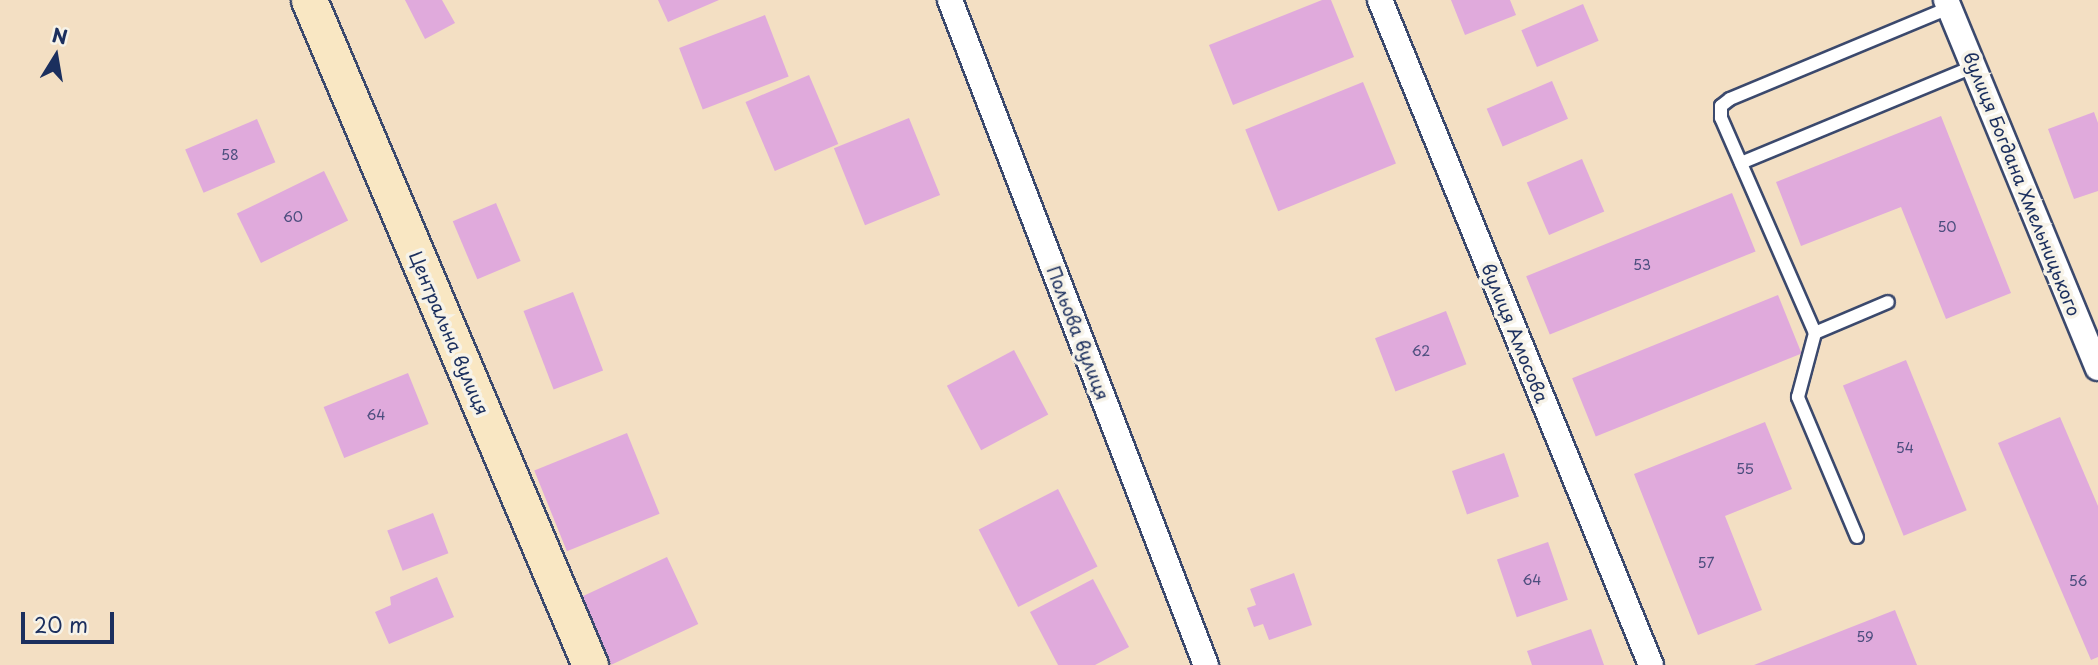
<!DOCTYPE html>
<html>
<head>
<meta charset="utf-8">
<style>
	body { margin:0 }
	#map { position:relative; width:2098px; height:665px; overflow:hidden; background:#f3dfc3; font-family:"Playpen Sans",sans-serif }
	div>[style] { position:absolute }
	.building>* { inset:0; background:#e0aadc; transform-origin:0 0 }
	.roads { filter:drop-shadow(2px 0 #3b496d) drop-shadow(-2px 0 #3b496d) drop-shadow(0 2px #3b496d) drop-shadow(0 -2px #3b496d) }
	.lane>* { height:12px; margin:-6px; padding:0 6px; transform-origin:6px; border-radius:6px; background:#fff }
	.street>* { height:24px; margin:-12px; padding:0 12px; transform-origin:12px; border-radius:12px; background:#fff }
	.secondary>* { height:35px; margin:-17.5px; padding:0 17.5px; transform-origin:17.5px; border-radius:17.5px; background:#f9e7c3 }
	span { translate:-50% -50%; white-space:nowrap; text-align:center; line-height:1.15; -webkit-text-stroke:7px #f7f3e8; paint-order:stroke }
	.number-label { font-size:14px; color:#4c4e7e }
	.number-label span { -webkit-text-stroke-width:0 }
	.street-label { font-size:18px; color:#1b2f5e }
	.north { position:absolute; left:21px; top:21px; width:70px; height:70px; -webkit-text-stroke:5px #f7f3e8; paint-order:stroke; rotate:11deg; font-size:19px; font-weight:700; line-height:28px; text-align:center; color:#1b2f5e }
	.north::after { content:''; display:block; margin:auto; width:24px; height:32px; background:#1b2f5e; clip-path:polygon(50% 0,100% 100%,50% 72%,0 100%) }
	.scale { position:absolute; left:21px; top:612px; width:93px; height:32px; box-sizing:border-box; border:4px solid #1b2f5e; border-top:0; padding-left:9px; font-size:21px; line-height:24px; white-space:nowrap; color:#1b2f5e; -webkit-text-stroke:5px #f7f3e8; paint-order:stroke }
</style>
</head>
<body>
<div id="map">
	<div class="building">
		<div style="clip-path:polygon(405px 0,442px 0,455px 23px,425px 39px)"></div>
		<div style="clip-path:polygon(658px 0,719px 0,668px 22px)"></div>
		<div style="clip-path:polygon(1322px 0,1331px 0,1354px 57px,1233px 105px,1209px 45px)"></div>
		<div style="clip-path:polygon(1451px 0,1510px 0,1516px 15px,1465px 35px)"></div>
		<div style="left:1583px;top:4px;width:40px;height:67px;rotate:67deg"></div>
		<div style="left:765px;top:15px;width:66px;height:92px;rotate:69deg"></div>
		<div style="left:809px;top:75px;width:75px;height:69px;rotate:67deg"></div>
		<div style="left:1552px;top:81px;width:41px;height:71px;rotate:67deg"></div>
		<div style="left:1363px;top:82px;width:88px;height:127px;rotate:68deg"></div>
		<div style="clip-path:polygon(2094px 112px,2098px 123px,2098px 191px,2074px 199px,2048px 129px)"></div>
		<div style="clip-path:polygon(1941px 116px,2011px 293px,1946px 319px,1901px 207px,1801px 246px,1776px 182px)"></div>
		<div style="left:909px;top:118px;width:83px;height:81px;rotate:68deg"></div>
		<div style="left:257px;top:119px;width:47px;height:78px;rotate:67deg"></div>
		<div style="left:1582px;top:159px;width:57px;height:60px;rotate:67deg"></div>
		<div style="left:324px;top:171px;width:55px;height:97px;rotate:64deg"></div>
		<div style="left:1732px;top:193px;width:63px;height:222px;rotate:68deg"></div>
		<div style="left:496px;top:203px;width:63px;height:47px;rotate:67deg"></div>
		<div style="left:573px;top:292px;width:84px;height:53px;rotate:69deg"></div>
		<div style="left:1778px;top:295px;width:63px;height:222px;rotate:68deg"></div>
		<div style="left:1446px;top:311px;width:57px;height:76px;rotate:69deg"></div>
		<div style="left:1014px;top:350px;width:73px;height:76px;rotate:62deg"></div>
		<div style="left:1906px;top:360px;width:162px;height:68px;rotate:68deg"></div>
		<div style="left:408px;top:373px;width:55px;height:91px;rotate:68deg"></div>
		<div style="clip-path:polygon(2060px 417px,2098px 506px,2098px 657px,2091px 660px,1998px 443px)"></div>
		<div style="clip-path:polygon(1765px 422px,1792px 489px,1725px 516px,1762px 610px,1698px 635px,1634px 474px)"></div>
		<div style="left:627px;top:433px;width:87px;height:100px;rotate:68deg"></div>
		<div style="left:1504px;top:453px;width:46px;height:55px;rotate:71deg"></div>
		<div style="left:1058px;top:489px;width:87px;height:89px;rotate:63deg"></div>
		<div style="left:433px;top:513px;width:43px;height:49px;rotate:69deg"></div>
		<div style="left:1548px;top:542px;width:61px;height:54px;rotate:71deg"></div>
		<div style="left:667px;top:557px;width:74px;height:96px;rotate:65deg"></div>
		<div style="clip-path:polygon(1294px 573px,1312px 625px,1269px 640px,1263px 624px,1254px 627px,1247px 608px,1256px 605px,1250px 589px)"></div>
		<div style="clip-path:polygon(437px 577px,454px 617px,389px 644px,375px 612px,391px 605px,390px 597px)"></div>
		<div style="clip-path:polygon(1093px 579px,1129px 647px,1095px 665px,1058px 665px,1030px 612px)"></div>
		<div style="clip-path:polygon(1895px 610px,1917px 665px,1754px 665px)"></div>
		<div style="clip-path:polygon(1591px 629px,1604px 665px,1532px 665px,1527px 651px)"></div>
	</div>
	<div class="roads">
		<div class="lane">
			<div style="left:1741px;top:163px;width:251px;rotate:-22.5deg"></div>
			<div style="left:1815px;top:333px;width:79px;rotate:-23deg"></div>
			<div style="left:1857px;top:537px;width:152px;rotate:-112.9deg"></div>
			<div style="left:1798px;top:397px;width:66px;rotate:-75.1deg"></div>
			<div style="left:1815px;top:333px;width:235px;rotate:-113.6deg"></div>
			<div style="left:1721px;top:118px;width:12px;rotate:-90deg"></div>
			<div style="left:1721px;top:106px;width:11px;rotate:-38deg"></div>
			<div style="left:1730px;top:99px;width:237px;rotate:-22.6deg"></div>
		</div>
		<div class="street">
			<div style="left:950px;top:0;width:713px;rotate:68.95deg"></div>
			<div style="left:1380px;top:0;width:718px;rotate:67.83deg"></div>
			<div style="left:1946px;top:0;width:398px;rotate:67.6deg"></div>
		</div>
		<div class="secondary">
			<div style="left:309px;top:0;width:722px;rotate:67.09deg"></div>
		</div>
	</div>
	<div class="number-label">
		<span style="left:230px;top:155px">58</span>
		<span style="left:293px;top:217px">60</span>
		<span style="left:1947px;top:227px">50</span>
		<span style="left:1642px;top:265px">53</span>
		<span style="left:1421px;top:351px">62</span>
		<span style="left:376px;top:415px">64</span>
		<span style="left:1905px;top:448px">54</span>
		<span style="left:1745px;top:469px">55</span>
		<span style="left:1706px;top:563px">57</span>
		<span style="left:1532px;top:580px">64</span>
		<span style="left:2078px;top:581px">56</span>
		<span style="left:1865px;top:637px">59</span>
	</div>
	<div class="street-label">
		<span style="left:2022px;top:184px;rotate:68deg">вулиця Богдана Хмельницького</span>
		<span style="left:449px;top:333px;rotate:67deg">Центральна вулиця</span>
		<span style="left:1078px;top:333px;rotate:69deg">Польова вулиця</span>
		<span style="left:1515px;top:333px;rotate:68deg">вулиця Амосова</span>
	</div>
	<div class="north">N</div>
	<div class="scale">20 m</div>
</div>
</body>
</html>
